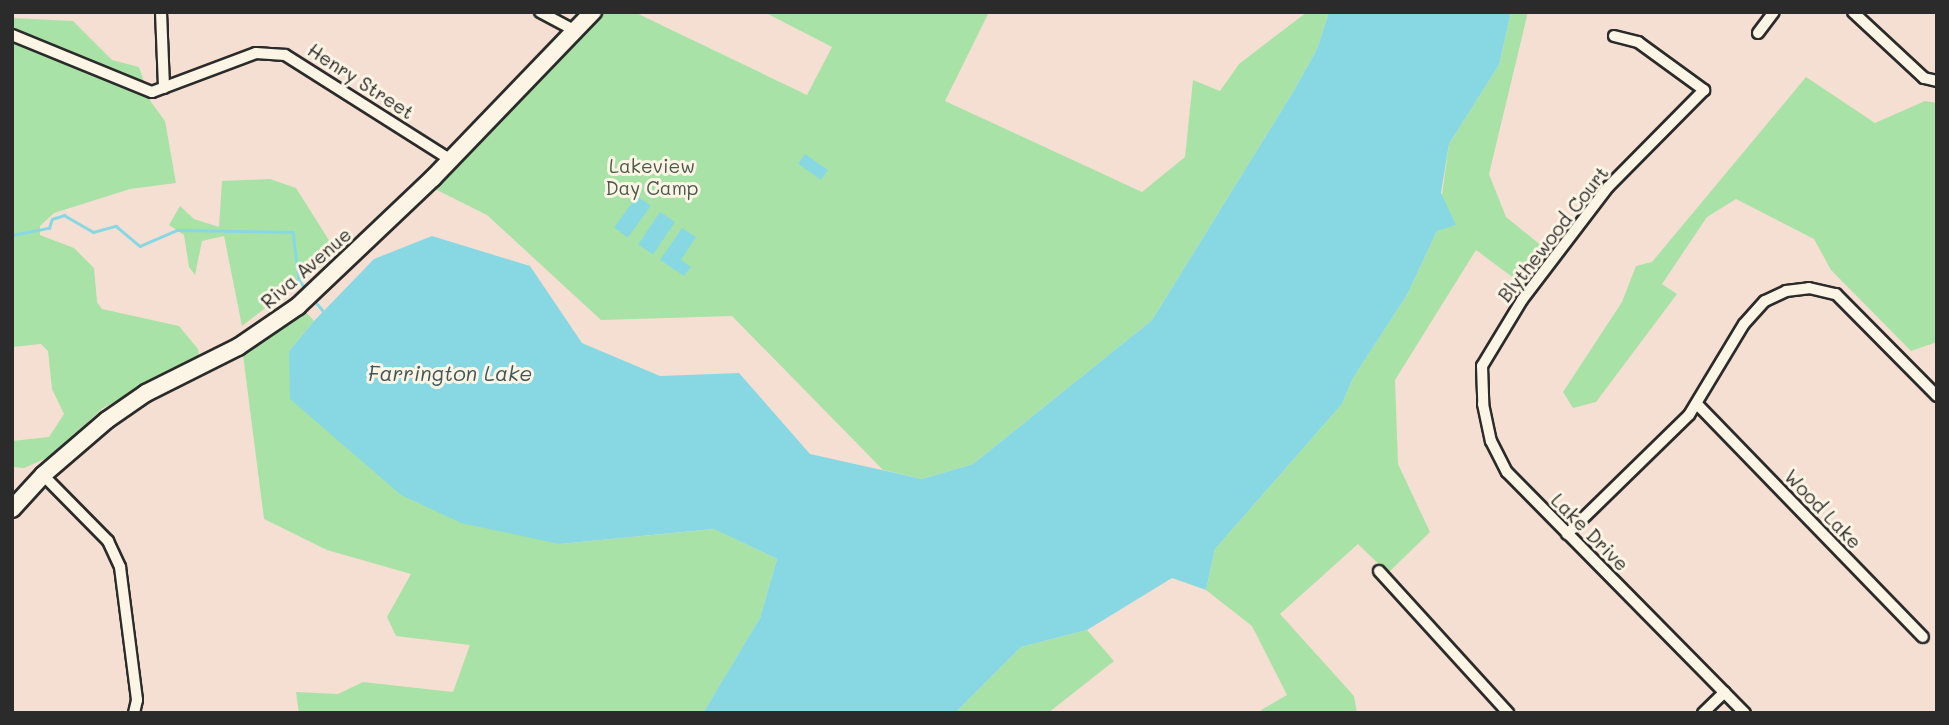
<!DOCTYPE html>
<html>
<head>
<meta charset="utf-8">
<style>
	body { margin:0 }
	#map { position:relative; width:1949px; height:725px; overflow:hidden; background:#f5dfd2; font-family:Mali,sans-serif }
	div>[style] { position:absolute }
	.green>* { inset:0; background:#a9e2a6 }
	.water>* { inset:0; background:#88d8e4; transform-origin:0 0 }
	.stream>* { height:2.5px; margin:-1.25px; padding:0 1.25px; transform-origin:1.25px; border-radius:1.25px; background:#88d8e4 }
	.roads { filter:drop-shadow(2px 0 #2b2b2b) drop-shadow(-2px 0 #2b2b2b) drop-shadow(0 2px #2b2b2b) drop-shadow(0 -2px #2b2b2b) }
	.street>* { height:10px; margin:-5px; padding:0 5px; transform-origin:5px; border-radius:5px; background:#fcf5e5 }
	.secondary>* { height:16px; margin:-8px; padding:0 8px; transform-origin:8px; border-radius:8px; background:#fcf5e5 }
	span { translate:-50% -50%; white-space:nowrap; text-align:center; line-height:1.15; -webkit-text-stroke:6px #fcf5e5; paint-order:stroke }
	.street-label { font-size:19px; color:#2b2b2b }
	.park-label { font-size:19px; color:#4a594a }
	.water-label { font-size:21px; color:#425659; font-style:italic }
	.frame { position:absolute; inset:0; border:14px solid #2b2b2b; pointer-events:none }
</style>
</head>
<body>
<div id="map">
	<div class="green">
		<div style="clip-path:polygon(594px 12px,634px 12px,807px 95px,832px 47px,764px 12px,989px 12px,945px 101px,1142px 192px,1185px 157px,1193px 80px,1220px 91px,1239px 64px,1307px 12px,1329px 12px,1317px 49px,1293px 92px,1152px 320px,973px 464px,922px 479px,883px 470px,732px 316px,601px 320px,487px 215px,431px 187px)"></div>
		<div style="clip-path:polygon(1511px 12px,1528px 12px,1489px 174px,1506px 217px,1548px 251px,1523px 285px,1476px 250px,1395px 380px,1398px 464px,1430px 532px,1388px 573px,1358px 544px,1280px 614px,1354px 696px,1357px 713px,1263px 713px,1261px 710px,1287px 695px,1252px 626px,1206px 590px,1215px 549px,1342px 404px,1353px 378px,1407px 295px,1437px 231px,1449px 144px,1499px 65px)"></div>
		<div style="clip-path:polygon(12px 18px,73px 21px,112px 60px,139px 67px,151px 102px,165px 121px,176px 183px,130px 189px,54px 213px,40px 226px,40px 235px,74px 248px,94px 268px,97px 302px,102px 309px,179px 326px,198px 349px,199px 358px,103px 408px,49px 457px,24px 468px,12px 467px,12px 441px,49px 437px,64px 414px,52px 389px,48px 351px,41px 344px,12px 347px)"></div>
		<div style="clip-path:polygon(1806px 77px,1875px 123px,1925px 101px,1937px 103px,1937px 342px,1911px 351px,1831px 270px,1814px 239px,1736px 199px,1707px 217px,1662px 284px,1677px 294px,1596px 402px,1573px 408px,1563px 392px,1622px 302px,1636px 266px,1652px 262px)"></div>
		<div style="clip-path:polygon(270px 179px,296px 188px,337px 253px,242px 326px,224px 236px,202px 241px,195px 275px,189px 267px,184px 235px,169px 225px,180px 206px,194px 219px,219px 227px,222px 181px)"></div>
		<div style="clip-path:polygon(306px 312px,314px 321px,289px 351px,559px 544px,715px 529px,777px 559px,760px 618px,703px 713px,299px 713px,296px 692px,338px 694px,363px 682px,453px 692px,470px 645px,396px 636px,387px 617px,411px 574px,327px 550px,264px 519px,243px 355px)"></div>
		<div style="clip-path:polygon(1087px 630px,1114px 661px,1048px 713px,955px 713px,1021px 647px)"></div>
	</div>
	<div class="water">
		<div style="clip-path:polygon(1329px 12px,1511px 12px,1499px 65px,1449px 144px,1441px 193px,1456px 225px,1437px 231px,1407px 295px,1353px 378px,1342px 404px,1215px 549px,1206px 590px,1172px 578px,1087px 630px,1021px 647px,955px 713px,703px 713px,760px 618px,777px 559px,714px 529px,559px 544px,461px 523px,401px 495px,290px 399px,289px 351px,314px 321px,374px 259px,432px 236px,530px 266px,582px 343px,660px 376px,739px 373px,810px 454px,922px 479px,973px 464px,1152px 320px,1293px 92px,1317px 49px)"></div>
		<div style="left:805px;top:154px;width:28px;height:12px;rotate:35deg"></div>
		<div style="left:637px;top:196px;width:17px;height:39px;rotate:36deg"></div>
		<div style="left:660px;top:212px;width:18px;height:39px;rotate:34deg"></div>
		<div style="clip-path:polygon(682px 228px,696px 237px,681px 260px,691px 267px,684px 276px,660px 260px)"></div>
	</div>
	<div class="stream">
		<div style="left:12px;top:235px;width:38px;rotate:-11deg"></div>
		<div style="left:49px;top:228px;width:9px;rotate:-72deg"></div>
		<div style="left:52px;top:219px;width:13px;rotate:-18deg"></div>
		<div style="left:64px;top:215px;width:34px;rotate:30deg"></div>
		<div style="left:93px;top:232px;width:24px;rotate:-15deg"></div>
		<div style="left:116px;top:226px;width:31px;rotate:40deg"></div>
		<div style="left:140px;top:246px;width:40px;rotate:-23.4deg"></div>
		<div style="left:177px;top:230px;width:116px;rotate:1deg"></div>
		<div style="left:293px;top:232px;width:48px;rotate:82.9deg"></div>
		<div style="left:299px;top:280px;width:11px;rotate:52deg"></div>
		<div style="left:314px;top:300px;width:16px;rotate:50deg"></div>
	</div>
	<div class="roads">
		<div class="street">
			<div style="left:161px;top:12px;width:76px;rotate:87.7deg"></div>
			<div style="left:540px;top:12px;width:40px;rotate:28deg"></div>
			<div style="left:1853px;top:12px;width:97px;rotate:42.9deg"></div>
			<div style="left:1924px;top:78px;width:13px;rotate:13deg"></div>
			<div style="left:1758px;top:33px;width:26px;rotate:-53deg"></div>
			<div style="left:12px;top:35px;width:151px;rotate:22.2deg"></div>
			<div style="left:152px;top:92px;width:111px;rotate:-20.6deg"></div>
			<div style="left:256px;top:53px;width:29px;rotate:4deg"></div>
			<div style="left:285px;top:55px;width:196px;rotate:32.3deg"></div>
			<div style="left:1614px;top:36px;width:25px;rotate:14deg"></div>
			<div style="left:1638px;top:42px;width:82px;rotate:36deg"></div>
			<div style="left:1704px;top:90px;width:136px;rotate:134.7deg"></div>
			<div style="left:1608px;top:187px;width:142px;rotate:127.3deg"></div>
			<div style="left:1522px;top:300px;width:77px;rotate:121.2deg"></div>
			<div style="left:1482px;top:366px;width:38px;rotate:88deg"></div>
			<div style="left:1483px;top:404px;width:38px;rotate:78deg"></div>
			<div style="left:1491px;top:441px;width:35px;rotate:63deg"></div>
			<div style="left:1507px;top:472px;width:339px;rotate:45.4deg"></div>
			<div style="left:1698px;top:405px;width:323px;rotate:45.9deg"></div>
			<div style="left:43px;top:475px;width:93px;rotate:45.4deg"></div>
			<div style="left:108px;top:541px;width:29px;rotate:65deg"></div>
			<div style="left:120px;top:567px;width:134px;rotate:82.7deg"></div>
			<div style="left:137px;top:700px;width:13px;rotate:103deg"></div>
			<div style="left:1567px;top:534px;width:170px;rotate:-44.3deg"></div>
			<div style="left:1689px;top:415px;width:106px;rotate:-58.9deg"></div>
			<div style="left:1744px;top:324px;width:31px;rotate:-48deg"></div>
			<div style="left:1765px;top:301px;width:23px;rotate:-25deg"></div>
			<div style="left:1786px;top:291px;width:23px;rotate:-7deg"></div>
			<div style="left:1809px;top:288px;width:28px;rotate:13deg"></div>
			<div style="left:1836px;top:294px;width:144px;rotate:45.3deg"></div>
			<div style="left:1379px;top:571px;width:192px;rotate:47.7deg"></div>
			<div style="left:1703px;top:713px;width:30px;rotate:-44deg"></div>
		</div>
		<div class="secondary">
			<div style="left:12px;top:509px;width:46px;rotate:-47.6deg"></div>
			<div style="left:43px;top:475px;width:84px;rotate:-40.7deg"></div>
			<div style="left:107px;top:420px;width:47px;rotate:-34.7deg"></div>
			<div style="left:146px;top:393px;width:103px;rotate:-26.6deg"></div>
			<div style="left:238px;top:347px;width:73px;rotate:-34.3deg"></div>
			<div style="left:298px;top:306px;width:186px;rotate:-43.5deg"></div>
			<div style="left:433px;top:178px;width:231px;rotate:-46.1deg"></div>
		</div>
	</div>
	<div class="street-label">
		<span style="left:361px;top:81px;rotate:33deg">Henry Street</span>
		<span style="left:1553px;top:234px;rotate:-52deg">Blythewood Court</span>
		<span style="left:306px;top:268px;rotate:-41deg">Riva Avenue</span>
		<span style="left:1823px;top:509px;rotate:46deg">Wood Lake</span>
		<span style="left:1590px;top:532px;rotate:45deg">Lake Drive</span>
	</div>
	<div class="park-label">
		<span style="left:652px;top:177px">Lakeview<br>Day Camp</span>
	</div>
	<div class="water-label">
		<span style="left:450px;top:373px">Farrington Lake</span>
	</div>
	<div class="frame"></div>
</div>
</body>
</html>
